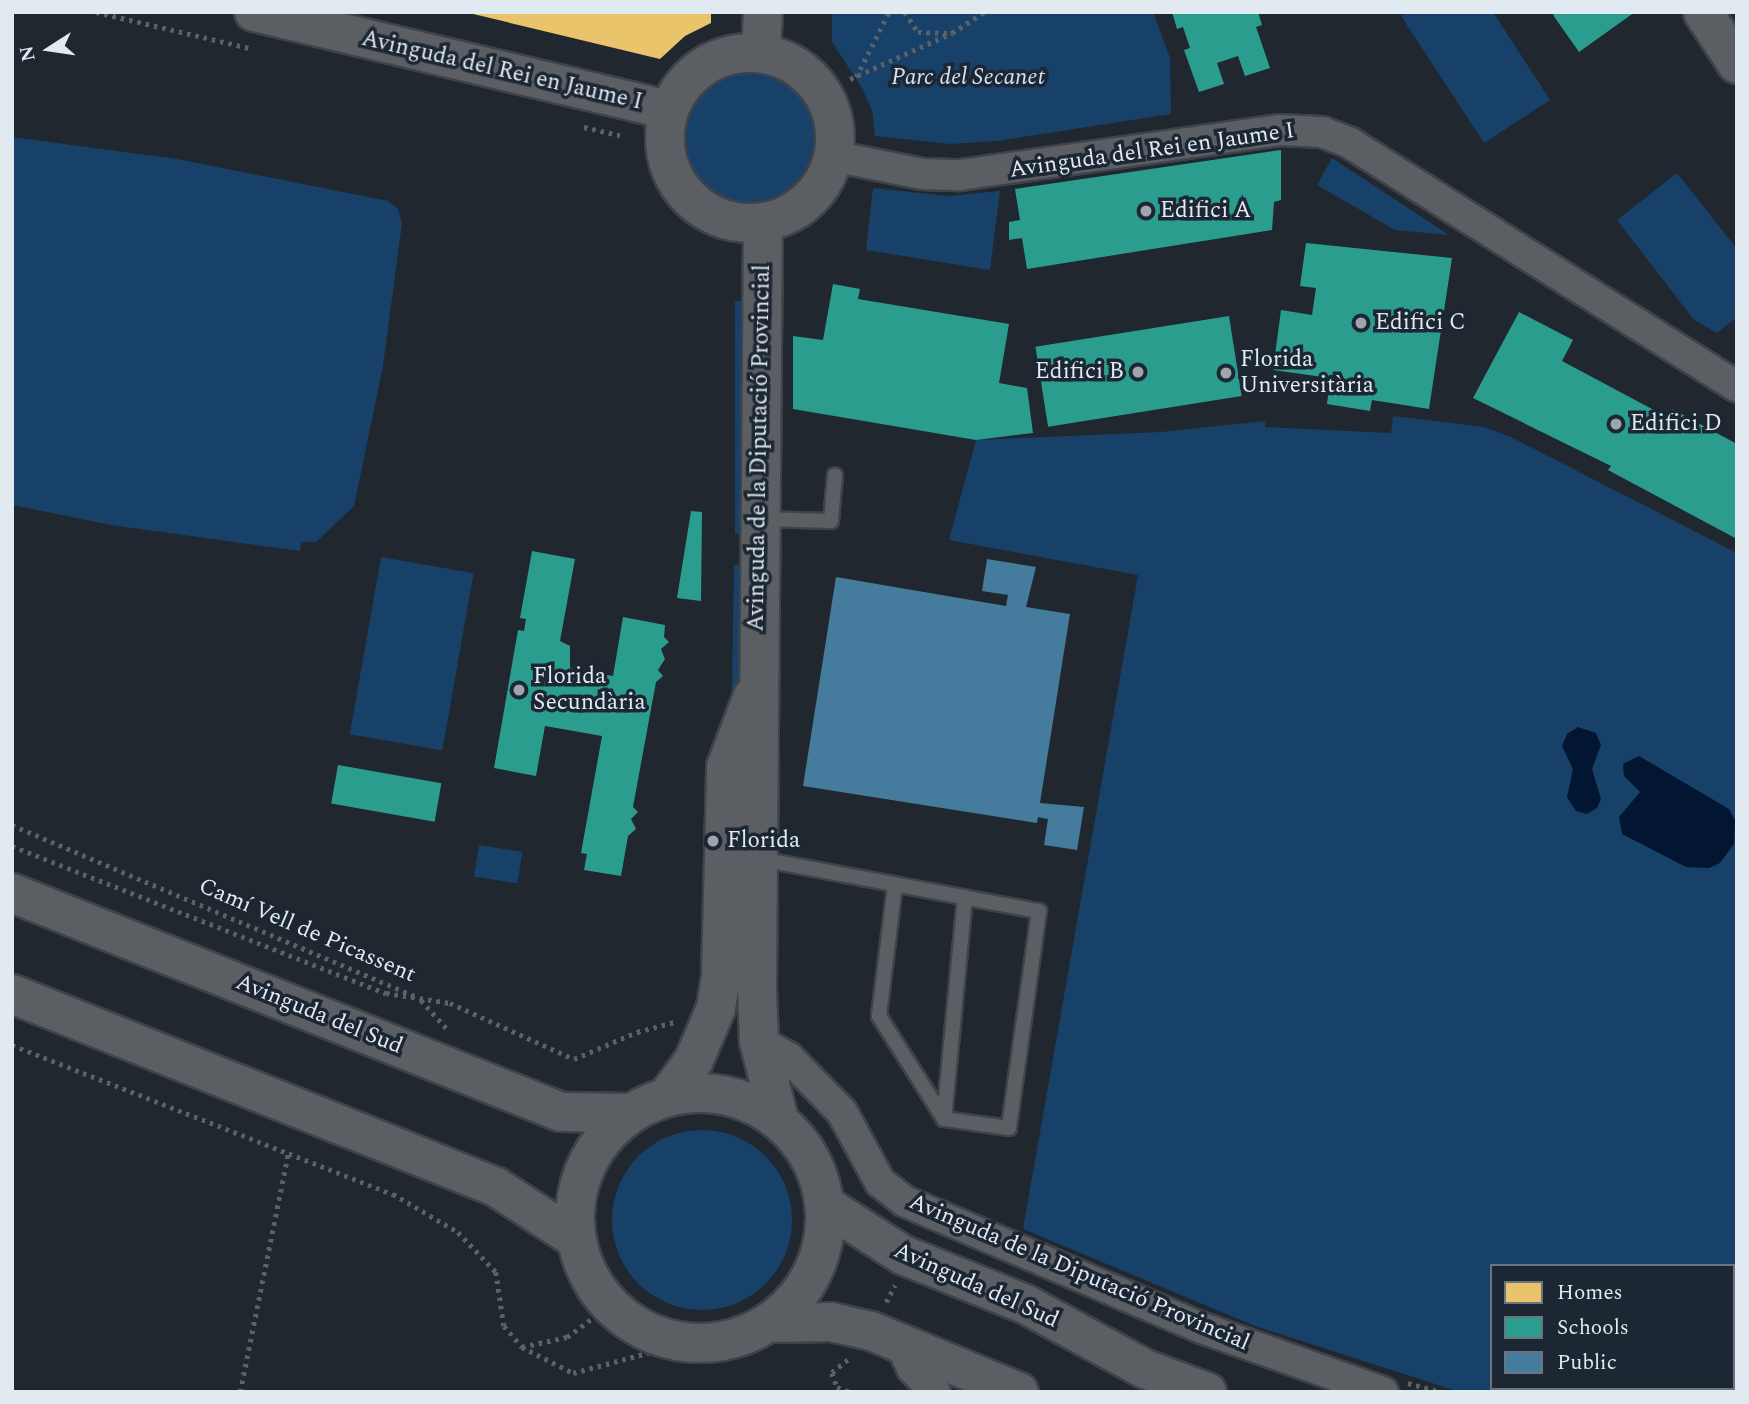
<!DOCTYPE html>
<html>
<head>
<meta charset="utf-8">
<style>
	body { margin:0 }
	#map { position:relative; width:1749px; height:1404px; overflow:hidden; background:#21272e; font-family:Spectral,serif }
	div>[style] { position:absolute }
	.green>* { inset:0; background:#174169; transform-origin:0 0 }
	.round { border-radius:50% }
	.water>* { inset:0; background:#031631 }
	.homes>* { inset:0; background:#e9c46a }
	.schools>* { inset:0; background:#2a9d8f; transform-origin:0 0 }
	.public>* { inset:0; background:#457b9d }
	.path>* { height:4.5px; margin-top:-2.25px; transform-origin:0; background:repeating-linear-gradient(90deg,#5c6165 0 3.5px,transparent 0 8.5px) }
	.roads { filter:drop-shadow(2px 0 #3e434a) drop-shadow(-2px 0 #3e434a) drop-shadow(0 2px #3e434a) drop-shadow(0 -2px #3e434a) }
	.lane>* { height:14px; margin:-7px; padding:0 7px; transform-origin:7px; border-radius:7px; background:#5b5f64 }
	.street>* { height:30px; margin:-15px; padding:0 15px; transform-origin:15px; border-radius:15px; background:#5b5f64 }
	.secondary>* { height:38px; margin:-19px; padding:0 19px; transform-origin:19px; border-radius:19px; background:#5b5f64 }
	.secondary>.ring { margin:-19px; padding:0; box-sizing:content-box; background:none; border:38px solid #5b5f64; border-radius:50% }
	.dots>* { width:19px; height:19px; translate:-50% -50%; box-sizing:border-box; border:4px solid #1c2733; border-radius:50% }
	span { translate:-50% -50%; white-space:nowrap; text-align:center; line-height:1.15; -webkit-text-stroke:7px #1c2733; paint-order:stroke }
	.street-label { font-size:23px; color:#e1e9f1 }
	.park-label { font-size:23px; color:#d4e3f3; font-style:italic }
	.poi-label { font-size:23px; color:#e1e9f1 }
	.left { translate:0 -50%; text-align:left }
	.right { translate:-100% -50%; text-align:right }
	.frame { position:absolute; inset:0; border:14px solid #e1e9f1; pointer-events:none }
	.legend { position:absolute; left:1490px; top:1264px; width:245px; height:126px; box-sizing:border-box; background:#1c2733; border:2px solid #6b757f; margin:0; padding:9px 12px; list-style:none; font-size:21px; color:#e1e9f1 }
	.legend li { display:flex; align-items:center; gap:14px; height:35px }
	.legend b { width:35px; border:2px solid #6b757f }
	.north { position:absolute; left:14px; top:14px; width:70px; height:70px; -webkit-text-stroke:5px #1c2733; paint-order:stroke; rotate:258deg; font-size:19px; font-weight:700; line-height:28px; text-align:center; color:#e1e9f1 }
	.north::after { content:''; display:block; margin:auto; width:24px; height:32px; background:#e1e9f1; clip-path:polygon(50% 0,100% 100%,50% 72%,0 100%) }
</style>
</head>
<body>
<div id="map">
	<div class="green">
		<div style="clip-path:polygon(832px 12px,1153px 12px,1170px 58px,1171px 114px,997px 141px,950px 144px,875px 136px,872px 110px,862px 88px,832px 42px)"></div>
		<div style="clip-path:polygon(1408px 12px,1493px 12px,1550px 100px,1484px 143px,1401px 16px)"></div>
		<div class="round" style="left:686px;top:71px;width:132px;height:132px"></div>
		<div style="clip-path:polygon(12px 137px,177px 159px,388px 201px,398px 209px,402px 223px,383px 366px,354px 506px,316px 542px,301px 542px,300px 551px,111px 525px,12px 505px)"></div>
		<div style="clip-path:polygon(1332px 158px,1449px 235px,1395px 230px,1317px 185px)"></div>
		<div style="clip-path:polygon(1677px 173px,1737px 249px,1737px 317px,1717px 333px,1694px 320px,1617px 220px)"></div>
		<div style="clip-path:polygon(873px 188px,948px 196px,1000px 191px,990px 270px,866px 250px)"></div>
		<div style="left:735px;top:301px;width:13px;height:233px"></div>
		<div style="clip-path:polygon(evenodd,1393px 416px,1484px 427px,1513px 438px,1737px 553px,1737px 1392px,1460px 1392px,1255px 1326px,1023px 1229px,1138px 575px,949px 540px,976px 440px,1161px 432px,1265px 421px,1265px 427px,1391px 433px,1393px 416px,1492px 1266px,1733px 1266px,1733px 1388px,1492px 1388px,1492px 1266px)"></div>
		<div style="left:381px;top:557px;width:94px;height:180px;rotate:10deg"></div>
		<div style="clip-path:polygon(745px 564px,744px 673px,717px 761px,732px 689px,734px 565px)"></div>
		<div style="left:479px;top:845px;width:44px;height:32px;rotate:9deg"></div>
		<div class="round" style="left:612px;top:1130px;width:180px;height:180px"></div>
	</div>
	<div class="water">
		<div style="clip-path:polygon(1578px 727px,1596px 733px,1601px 745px,1592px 769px,1601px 799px,1597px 808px,1587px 814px,1576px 811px,1567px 797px,1573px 769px,1562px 746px,1567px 734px)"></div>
		<div style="clip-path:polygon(1639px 756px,1729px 809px,1735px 820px,1734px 844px,1720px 863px,1709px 868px,1686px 867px,1622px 834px,1619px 817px,1640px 792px,1624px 776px,1623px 764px)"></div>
	</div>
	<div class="homes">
		<div style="clip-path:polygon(711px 12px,711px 23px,685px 36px,660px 59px,469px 13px)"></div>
	</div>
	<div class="schools">
		<div style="clip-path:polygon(1172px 12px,1258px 12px,1262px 25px,1256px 27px,1270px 68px,1245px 76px,1238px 56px,1217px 63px,1224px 84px,1199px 92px,1184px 50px,1190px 48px,1183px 27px,1177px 29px)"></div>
		<div style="clip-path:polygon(1557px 12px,1635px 12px,1579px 52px,1553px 15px)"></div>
		<div style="clip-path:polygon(1281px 150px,1281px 200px,1274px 202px,1272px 230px,1027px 269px,1022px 238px,1009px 240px,1009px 222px,1020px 220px,1015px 189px)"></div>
		<div style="clip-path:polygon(1306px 243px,1452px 258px,1429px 409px,1372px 400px,1370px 411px,1327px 404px,1330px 378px,1273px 370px,1281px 310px,1312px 315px,1316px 288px,1300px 286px)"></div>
		<div style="clip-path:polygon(833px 284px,860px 289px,858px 299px,1009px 324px,999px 383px,1027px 388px,1033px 433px,976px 440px,793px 409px,793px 336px,823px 340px)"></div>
		<div style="clip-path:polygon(1519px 312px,1573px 340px,1562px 361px,1667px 417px,1672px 409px,1737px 444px,1737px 539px,1608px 470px,1611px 466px,1473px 398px)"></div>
		<div style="left:1229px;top:316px;width:81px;height:196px;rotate:81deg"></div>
		<div style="clip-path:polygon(691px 511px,702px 512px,701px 601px,677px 598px)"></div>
		<div style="clip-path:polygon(532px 551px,575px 559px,560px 641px,570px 646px,570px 668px,613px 676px,623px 617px,665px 625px,664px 637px,669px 642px,661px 649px,665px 659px,658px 670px,663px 676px,656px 682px,633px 807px,638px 812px,631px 819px,636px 829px,628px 836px,621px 876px,584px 870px,587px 854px,581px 853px,602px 736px,545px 726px,536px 776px,494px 768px,518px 630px,524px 631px,526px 619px,520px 618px)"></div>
		<div style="left:338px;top:765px;width:105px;height:39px;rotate:10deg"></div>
	</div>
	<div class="public">
		<div style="clip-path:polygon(987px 559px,1036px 567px,1026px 607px,1070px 614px,1040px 803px,1084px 807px,1077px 850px,1044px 845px,1048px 819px,1038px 817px,1037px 823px,803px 786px,836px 577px,1006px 606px,1008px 595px,982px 591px)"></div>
	</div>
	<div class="path">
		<div style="left:96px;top:12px;width:157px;rotate:13.2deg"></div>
		<div style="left:905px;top:12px;width:24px;rotate:57deg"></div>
		<div style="left:918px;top:32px;width:30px;rotate:2deg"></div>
		<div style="left:670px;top:77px;width:32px;rotate:-44deg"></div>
		<div style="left:693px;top:55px;width:40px;rotate:-25deg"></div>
		<div style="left:856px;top:77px;width:73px;rotate:-63.1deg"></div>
		<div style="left:850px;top:79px;width:112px;rotate:-24.3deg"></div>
		<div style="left:952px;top:33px;width:38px;rotate:-33deg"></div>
		<div style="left:584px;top:127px;width:37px;rotate:13deg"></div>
		<div style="left:650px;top:140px;width:31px;rotate:69deg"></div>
		<div style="left:661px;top:169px;width:52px;rotate:57.5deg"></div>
		<div style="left:689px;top:213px;width:46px;rotate:26deg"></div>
		<div style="left:12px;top:825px;width:437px;rotate:23deg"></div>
		<div style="left:12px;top:846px;width:402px;rotate:21.5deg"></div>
		<div style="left:386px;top:993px;width:65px;rotate:8.9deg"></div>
		<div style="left:450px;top:1003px;width:136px;rotate:24.3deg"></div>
		<div style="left:574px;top:1059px;width:69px;rotate:-23.2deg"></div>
		<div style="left:637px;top:1032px;width:38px;rotate:-15deg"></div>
		<div style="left:421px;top:1000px;width:40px;rotate:48deg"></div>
		<div style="left:12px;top:1045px;width:409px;rotate:21.4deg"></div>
		<div style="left:393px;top:1194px;width:75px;rotate:30.3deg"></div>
		<div style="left:458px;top:1232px;width:55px;rotate:46.5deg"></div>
		<div style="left:496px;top:1272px;width:55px;rotate:81.6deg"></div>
		<div style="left:504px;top:1326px;width:28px;rotate:49deg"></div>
		<div style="left:522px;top:1347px;width:57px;rotate:27deg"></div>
		<div style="left:573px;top:1373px;width:115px;rotate:-15.1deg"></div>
		<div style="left:886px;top:1302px;width:19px;rotate:-62deg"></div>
		<div style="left:522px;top:1347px;width:46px;rotate:-12.5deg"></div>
		<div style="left:567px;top:1337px;width:54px;rotate:-36.7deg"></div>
		<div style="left:848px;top:1360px;width:21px;rotate:141deg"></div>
		<div style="left:832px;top:1373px;width:15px;rotate:70deg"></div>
		<div style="left:837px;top:1387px;width:15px;rotate:20deg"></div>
		<div style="left:1408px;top:1383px;width:34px;rotate:15deg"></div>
		<div style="left:240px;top:1392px;width:244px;rotate:-78.6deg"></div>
	</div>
	<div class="roads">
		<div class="lane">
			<div style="left:762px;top:519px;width:69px;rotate:1.7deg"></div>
			<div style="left:831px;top:521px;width:46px;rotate:-85deg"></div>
			<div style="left:760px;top:859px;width:284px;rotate:10.6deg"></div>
			<div style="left:1039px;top:911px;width:219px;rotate:97.9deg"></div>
			<div style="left:1009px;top:1128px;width:66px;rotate:-172.1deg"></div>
			<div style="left:944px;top:1119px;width:223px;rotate:-84.6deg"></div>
			<div style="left:895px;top:885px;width:132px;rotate:97deg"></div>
			<div style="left:879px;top:1016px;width:122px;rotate:57.7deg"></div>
		</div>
		<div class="street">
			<div style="left:833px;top:156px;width:91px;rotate:11.4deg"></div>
			<div style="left:922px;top:174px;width:38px;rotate:2deg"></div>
			<div style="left:960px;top:175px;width:322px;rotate:-8deg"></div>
			<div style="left:1279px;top:130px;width:43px;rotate:2.7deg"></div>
			<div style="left:1322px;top:132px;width:30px;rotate:21deg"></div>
			<div style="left:1350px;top:143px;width:457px;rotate:32.2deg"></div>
			<div style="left:759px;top:1041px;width:33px;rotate:29deg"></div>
			<div style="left:788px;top:1057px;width:77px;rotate:45.5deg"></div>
			<div style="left:842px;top:1112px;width:80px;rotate:61.5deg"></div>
			<div style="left:880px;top:1182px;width:31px;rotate:38deg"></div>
			<div style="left:904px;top:1201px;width:324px;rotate:23.1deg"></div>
			<div style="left:1202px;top:1328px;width:192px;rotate:19.5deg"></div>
			<div style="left:899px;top:1340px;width:31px;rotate:65deg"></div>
			<div style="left:912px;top:1368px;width:33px;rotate:46deg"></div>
		</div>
		<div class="secondary">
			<div style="left:254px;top:12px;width:426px;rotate:13.3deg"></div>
			<div style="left:1703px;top:12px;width:62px;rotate:56.8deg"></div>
			<div class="ring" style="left:665px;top:53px;width:132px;height:132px"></div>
			<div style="left:761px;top:53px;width:41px;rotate:-87.2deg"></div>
			<div style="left:763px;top:223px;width:766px;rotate:90.45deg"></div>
			<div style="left:757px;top:989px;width:52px;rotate:87.8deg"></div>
			<div style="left:759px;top:1041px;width:81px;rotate:75.8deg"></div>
			<div style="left:12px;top:893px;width:591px;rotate:21.75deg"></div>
			<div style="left:561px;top:1112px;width:70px;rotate:0.8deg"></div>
			<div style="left:12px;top:994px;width:521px;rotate:21.74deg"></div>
			<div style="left:496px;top:1187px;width:95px;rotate:33deg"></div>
			<div class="ring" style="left:575px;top:1093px;width:212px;height:212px"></div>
			<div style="left:667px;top:1097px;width:46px;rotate:-53.9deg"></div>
			<div style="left:694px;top:1060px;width:56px;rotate:-67.1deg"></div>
			<div style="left:716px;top:1008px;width:31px;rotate:-81deg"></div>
			<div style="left:721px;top:977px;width:210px;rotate:-88.6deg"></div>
			<div style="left:726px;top:767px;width:76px;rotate:-69.2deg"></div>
			<div style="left:825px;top:1205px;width:93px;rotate:32.7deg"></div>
			<div style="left:903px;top:1255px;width:131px;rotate:21.9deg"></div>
			<div style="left:1025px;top:1304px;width:136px;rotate:28.4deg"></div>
			<div style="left:1145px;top:1369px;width:66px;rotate:20.4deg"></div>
			<div style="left:770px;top:1323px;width:61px;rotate:-0.9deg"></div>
			<div style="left:831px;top:1322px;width:41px;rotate:12.7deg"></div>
			<div style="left:871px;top:1331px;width:160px;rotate:22.4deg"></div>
		</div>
	</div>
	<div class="dots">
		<div style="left:1146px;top:211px;background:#9ea5ad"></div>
		<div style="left:1361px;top:323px;background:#9ea5ad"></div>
		<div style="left:1138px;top:372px;background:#9ea5ad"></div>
		<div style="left:1226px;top:373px;background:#9ea5ad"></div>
		<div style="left:1616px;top:424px;background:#9ea5ad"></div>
		<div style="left:519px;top:690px;background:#9ea5ad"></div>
		<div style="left:713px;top:841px;background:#9ea5ad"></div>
	</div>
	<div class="street-label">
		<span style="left:502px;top:71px;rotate:13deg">Avinguda del Rei en Jaume I</span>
		<span style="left:1152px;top:151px;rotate:-8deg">Avinguda del Rei en Jaume I</span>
		<span style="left:760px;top:448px;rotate:-89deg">Avinguda de la Diputació Provincial</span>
		<span style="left:307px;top:931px;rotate:23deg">Camí Vell de Picassent</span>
		<span style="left:319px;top:1015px;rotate:22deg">Avinguda del Sud</span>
		<span style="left:1079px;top:1273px;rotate:23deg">Avinguda de la Diputació Provincial</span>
		<span style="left:976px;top:1286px;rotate:24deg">Avinguda del Sud</span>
	</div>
	<div class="park-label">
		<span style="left:968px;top:78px">Parc del Secanet</span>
	</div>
	<div class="poi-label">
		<span class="left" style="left:1160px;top:211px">Edifici A</span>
		<span class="left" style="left:1375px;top:323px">Edifici C</span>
		<span class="left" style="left:1240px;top:373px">Florida<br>Universitària</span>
		<span class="right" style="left:1124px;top:372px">Edifici B</span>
		<span class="left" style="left:1630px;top:424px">Edifici D</span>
		<span class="left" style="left:533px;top:690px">Florida<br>Secundària</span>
		<span class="left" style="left:727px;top:841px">Florida</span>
	</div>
	<div class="frame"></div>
	<ul class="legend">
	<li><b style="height:19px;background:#e9c46a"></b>Homes</li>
	<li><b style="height:19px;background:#2a9d8f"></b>Schools</li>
	<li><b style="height:19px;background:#457b9d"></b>Public</li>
	</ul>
	<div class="north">N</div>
</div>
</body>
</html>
